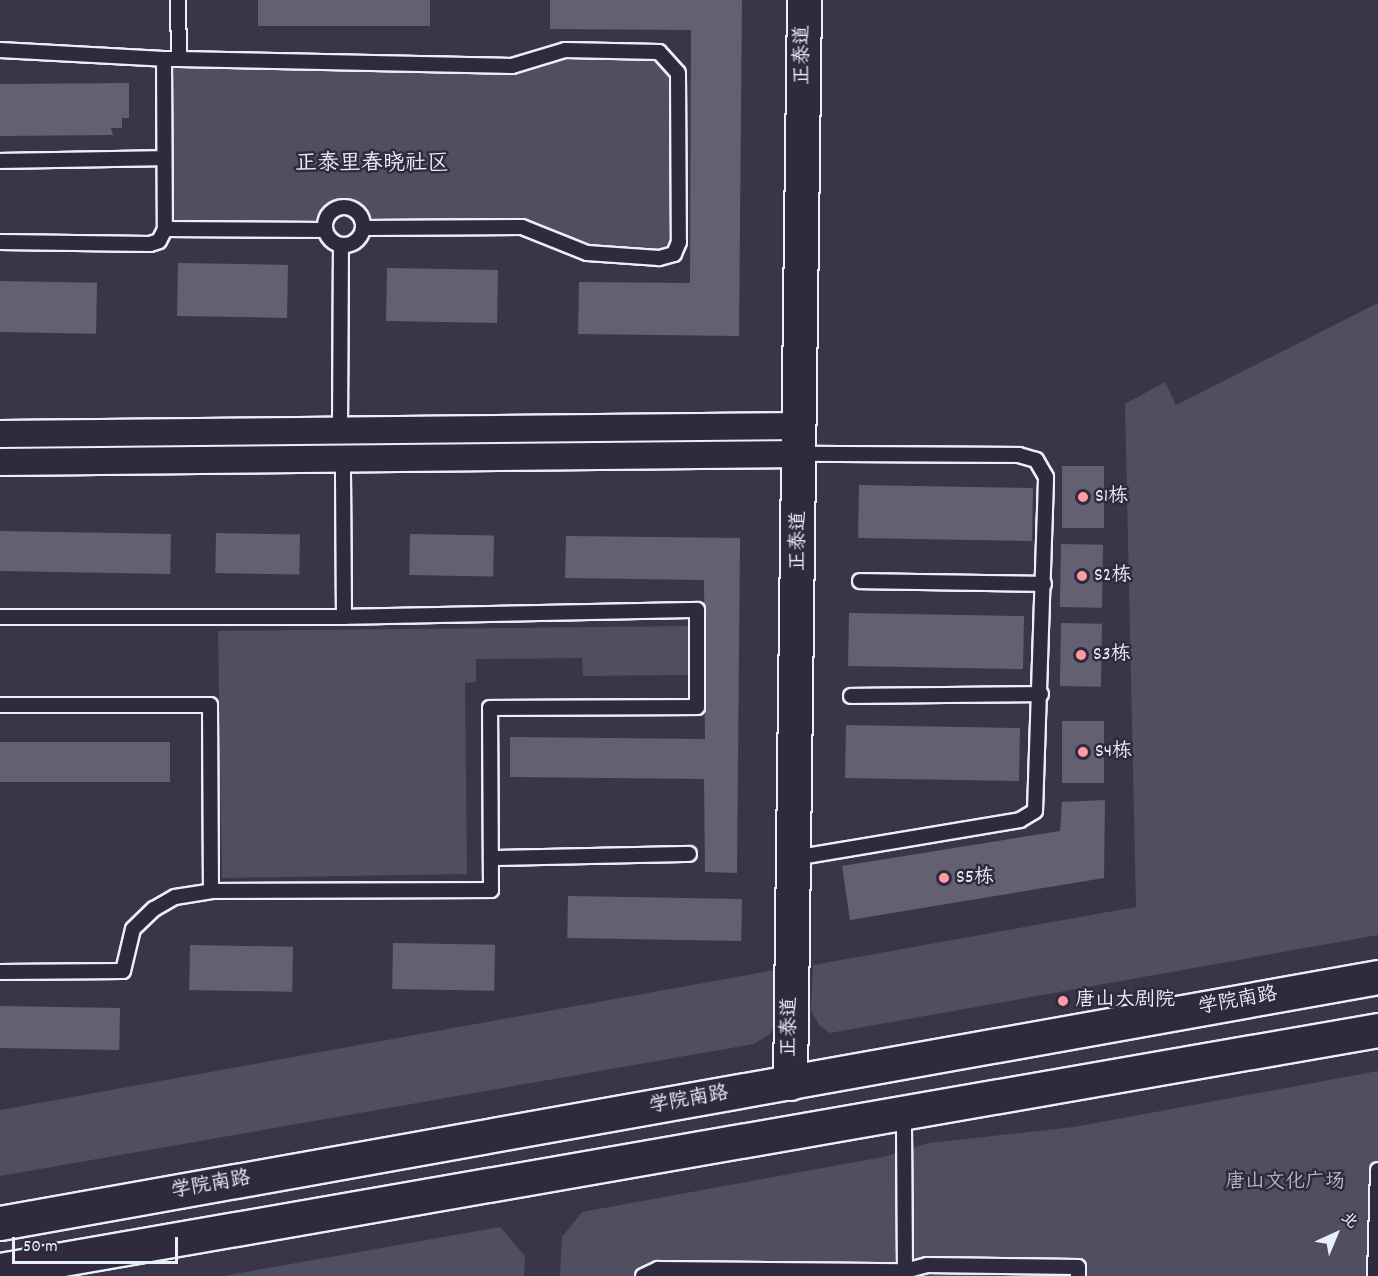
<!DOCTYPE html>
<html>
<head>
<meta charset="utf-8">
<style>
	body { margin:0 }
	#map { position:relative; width:1378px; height:1276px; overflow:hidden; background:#3a3648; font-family:Dekko,"LXGW WenKai TC",sans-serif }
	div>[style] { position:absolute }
	.green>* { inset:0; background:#504e5f }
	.building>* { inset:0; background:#636171; transform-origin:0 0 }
	.roads { filter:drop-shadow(2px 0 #e8f1f8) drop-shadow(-2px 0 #e8f1f8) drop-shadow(0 2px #e8f1f8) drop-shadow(0 -2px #e8f1f8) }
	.lane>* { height:14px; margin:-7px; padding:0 7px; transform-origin:7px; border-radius:7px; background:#2f2a3d }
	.lane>.ring { margin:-7px; padding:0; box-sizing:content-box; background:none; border:14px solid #2f2a3d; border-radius:50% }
	.street>* { height:26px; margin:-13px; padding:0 13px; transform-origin:13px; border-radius:13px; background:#2f2a3d }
	.secondary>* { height:33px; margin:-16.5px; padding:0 16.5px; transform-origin:16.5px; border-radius:16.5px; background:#2f2a3d }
	.primary>* { height:33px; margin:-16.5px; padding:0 16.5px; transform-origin:16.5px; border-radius:16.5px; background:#2f2a3d }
	.dots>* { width:16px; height:16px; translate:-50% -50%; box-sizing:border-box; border:3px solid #2f2a3d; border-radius:50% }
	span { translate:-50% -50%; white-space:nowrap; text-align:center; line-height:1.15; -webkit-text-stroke:5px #2f2a3d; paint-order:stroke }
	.street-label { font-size:20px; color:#e8f1f8 }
	.poi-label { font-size:20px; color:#e8f1f8 }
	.left { translate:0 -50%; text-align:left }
	.park-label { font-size:20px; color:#b3b8c2 }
	.quarter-label { font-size:22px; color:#e8f1f8 }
	.north { position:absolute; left:1306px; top:1204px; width:60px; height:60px; -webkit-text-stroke:4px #2f2a3d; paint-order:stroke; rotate:44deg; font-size:16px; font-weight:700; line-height:24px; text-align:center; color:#e8f1f8 }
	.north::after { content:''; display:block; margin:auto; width:21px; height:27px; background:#e8f1f8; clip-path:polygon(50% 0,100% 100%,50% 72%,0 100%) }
	.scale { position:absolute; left:12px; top:1237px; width:166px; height:27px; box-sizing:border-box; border:3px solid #e8f1f8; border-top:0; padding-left:8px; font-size:18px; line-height:21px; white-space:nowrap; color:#e8f1f8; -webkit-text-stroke:4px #2f2a3d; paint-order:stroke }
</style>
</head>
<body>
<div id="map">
	<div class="green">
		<div style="clip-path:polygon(568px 53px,658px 57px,672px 75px,669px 248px,658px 253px,588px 248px,524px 222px,368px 223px,360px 206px,344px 202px,328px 209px,321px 226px,170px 225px,169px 64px,514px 72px)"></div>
		<div style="clip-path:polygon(1378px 303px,1378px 935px,830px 1033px,820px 1026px,811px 1011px,813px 965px,1136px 907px,1125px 404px,1165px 382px,1176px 405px)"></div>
		<div style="clip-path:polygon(688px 626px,689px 675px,583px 676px,582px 658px,476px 659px,476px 682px,465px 683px,467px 874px,222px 878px,218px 631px)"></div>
		<div style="clip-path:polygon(775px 970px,778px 1019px,770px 1034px,754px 1044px,0 1176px,0 1110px)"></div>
		<div style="clip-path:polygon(1378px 1071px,1378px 1276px,560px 1276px,562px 1237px,582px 1212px,883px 1157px,929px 1143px,1074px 1127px)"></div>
		<div style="clip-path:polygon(500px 1227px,525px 1256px,524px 1276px,223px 1276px)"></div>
	</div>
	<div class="building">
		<div style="left:258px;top:0;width:172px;height:26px"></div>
		<div style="clip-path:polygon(550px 0,742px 0,739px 336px,578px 334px,579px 282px,690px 283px,691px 30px,550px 29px)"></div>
		<div style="clip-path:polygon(129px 83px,129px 118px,122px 118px,122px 128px,111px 128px,113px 135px,0 136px,0 84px)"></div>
		<div style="left:178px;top:263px;width:110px;height:53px;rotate:1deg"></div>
		<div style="left:387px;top:268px;width:111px;height:53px;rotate:1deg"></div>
		<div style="left:0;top:281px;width:97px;height:51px;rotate:1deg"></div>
		<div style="left:1062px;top:466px;width:42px;height:62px"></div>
		<div style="left:859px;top:485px;width:174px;height:53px;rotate:1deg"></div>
		<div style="left:0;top:531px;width:171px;height:40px;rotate:1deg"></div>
		<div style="left:216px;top:533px;width:84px;height:40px;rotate:1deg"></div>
		<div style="left:410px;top:534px;width:84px;height:41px;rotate:1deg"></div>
		<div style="clip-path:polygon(566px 536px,740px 538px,737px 873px,705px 872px,704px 779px,510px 777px,510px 737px,705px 739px,704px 580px,565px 578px)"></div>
		<div style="left:1061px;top:544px;width:42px;height:63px;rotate:1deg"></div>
		<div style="left:849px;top:613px;width:175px;height:53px;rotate:1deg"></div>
		<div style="left:1061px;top:623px;width:41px;height:63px;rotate:1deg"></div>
		<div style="left:1062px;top:721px;width:42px;height:62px"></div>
		<div style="left:846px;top:725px;width:174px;height:53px;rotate:1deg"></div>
		<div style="left:0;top:742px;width:170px;height:40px"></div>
		<div style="clip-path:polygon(1105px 800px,1104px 878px,850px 920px,842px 866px,1060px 831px,1062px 802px)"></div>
		<div style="left:568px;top:896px;width:174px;height:42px;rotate:1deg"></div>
		<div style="left:393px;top:943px;width:102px;height:46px;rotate:1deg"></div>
		<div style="left:190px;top:945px;width:103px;height:45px;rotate:1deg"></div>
		<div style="left:0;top:1006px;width:120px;height:42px;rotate:1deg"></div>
	</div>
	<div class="roads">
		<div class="lane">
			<div style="left:178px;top:0;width:59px;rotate:89deg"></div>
			<div style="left:179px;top:59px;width:333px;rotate:1.2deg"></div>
			<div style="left:512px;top:66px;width:55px;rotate:-16.8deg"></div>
			<div style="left:565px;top:50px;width:94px;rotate:1.2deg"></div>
			<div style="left:659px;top:52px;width:28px;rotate:48deg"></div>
			<div style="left:678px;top:73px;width:169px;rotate:89.7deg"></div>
			<div style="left:679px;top:242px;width:13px;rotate:113deg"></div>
			<div style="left:674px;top:254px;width:16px;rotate:165deg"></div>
			<div style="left:659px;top:258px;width:72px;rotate:-176deg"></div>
			<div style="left:587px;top:253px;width:70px;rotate:-158.2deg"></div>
			<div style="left:522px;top:227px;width:158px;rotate:179.6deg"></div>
			<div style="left:0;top:50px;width:164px;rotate:3.1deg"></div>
			<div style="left:179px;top:59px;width:15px;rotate:180deg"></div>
			<div style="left:164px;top:59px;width:170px;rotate:89.7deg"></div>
			<div style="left:165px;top:229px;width:160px;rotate:0.4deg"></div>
			<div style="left:0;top:161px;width:164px;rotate:-1deg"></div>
			<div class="ring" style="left:325px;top:207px;width:24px;height:24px"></div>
			<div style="left:0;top:242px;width:150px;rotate:0.8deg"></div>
			<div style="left:150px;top:244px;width:9px;rotate:-18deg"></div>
			<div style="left:159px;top:241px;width:13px;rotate:-63deg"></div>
			<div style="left:340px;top:430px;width:185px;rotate:-89.7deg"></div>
			<div style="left:860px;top:581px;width:184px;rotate:0.9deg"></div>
			<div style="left:0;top:617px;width:344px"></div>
			<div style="left:851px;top:696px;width:190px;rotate:-0.6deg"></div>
			<div style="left:0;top:705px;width:210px"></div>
			<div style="left:210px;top:705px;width:186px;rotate:89.7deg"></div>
			<div style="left:491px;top:858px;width:198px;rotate:-1.2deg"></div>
			<div style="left:794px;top:858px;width:229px;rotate:-9.5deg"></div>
			<div style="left:1020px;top:820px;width:17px;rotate:-31deg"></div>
			<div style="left:1035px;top:811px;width:334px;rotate:-88.1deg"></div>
			<div style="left:1046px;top:477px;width:20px;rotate:-120deg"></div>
			<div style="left:1036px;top:460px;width:18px;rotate:-164deg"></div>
			<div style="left:1019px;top:455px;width:218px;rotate:-179.7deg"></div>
			<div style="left:0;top:972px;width:123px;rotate:-0.5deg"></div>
			<div style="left:123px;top:971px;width:43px;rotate:-76.6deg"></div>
			<div style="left:133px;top:929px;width:29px;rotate:-44deg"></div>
			<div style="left:154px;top:909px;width:24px;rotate:-30deg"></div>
			<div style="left:175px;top:897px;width:36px;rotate:-9deg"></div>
			<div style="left:211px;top:891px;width:280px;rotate:-0.2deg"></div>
			<div style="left:491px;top:890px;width:182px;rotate:-90.3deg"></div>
			<div style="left:490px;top:708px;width:207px;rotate:-0.3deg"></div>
			<div style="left:697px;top:707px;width:97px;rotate:-90deg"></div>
			<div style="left:697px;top:610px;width:353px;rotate:178.9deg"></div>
			<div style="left:344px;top:617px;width:158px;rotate:-90.4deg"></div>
			<div style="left:905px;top:1271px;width:23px;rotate:-15deg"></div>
			<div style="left:927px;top:1265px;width:151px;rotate:0.8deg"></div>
			<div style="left:1078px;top:1267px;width:9px;rotate:90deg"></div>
			<div style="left:643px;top:1276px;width:17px;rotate:-25deg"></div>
			<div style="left:658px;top:1269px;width:247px;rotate:0.5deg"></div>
			<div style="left:905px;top:1271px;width:158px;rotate:-90.4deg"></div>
			<div style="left:1375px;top:1276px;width:106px;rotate:-88.4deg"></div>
		</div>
		<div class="street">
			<div style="left:0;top:434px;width:802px;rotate:-0.57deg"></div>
			<div style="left:0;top:462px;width:801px;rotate:-0.57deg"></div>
		</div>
		<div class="secondary">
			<div style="left:790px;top:1083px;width:1083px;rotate:-89.26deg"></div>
		</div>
		<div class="primary">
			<div style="left:0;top:1223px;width:1400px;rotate:-10.12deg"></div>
			<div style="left:0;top:1270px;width:1399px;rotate:-9.88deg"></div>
		</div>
	</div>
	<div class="dots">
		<div style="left:1083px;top:497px;background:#ff9aa2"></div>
		<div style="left:1082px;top:576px;background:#ff9aa2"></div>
		<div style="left:1081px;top:655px;background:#ff9aa2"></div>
		<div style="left:1083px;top:752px;background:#ff9aa2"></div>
		<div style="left:944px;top:878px;background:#ff9aa2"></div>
		<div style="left:1063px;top:1001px;background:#ff9aa2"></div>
	</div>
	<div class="street-label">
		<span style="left:804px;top:55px;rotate:-90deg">正泰道</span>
		<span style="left:800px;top:541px;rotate:-89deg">正泰道</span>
		<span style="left:1238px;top:1002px;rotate:-10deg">学院南路</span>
		<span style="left:791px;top:1027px;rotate:-89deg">正泰道</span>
		<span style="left:689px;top:1101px;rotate:-10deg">学院南路</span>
		<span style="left:211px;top:1186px;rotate:-10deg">学院南路</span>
	</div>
	<div class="poi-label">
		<span class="left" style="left:1095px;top:497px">S1栋</span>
		<span class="left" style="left:1094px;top:576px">S2栋</span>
		<span class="left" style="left:1093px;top:655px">S3栋</span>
		<span class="left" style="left:1095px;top:752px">S4栋</span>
		<span class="left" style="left:956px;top:878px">S5栋</span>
		<span class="left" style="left:1075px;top:1001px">唐山大剧院</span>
	</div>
	<div class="park-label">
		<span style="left:1285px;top:1183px">唐山文化广场</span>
	</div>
	<div class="quarter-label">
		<span style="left:372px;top:165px">正泰里春晓社区</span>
	</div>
	<div class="north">北</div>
	<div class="scale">50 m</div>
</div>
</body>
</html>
